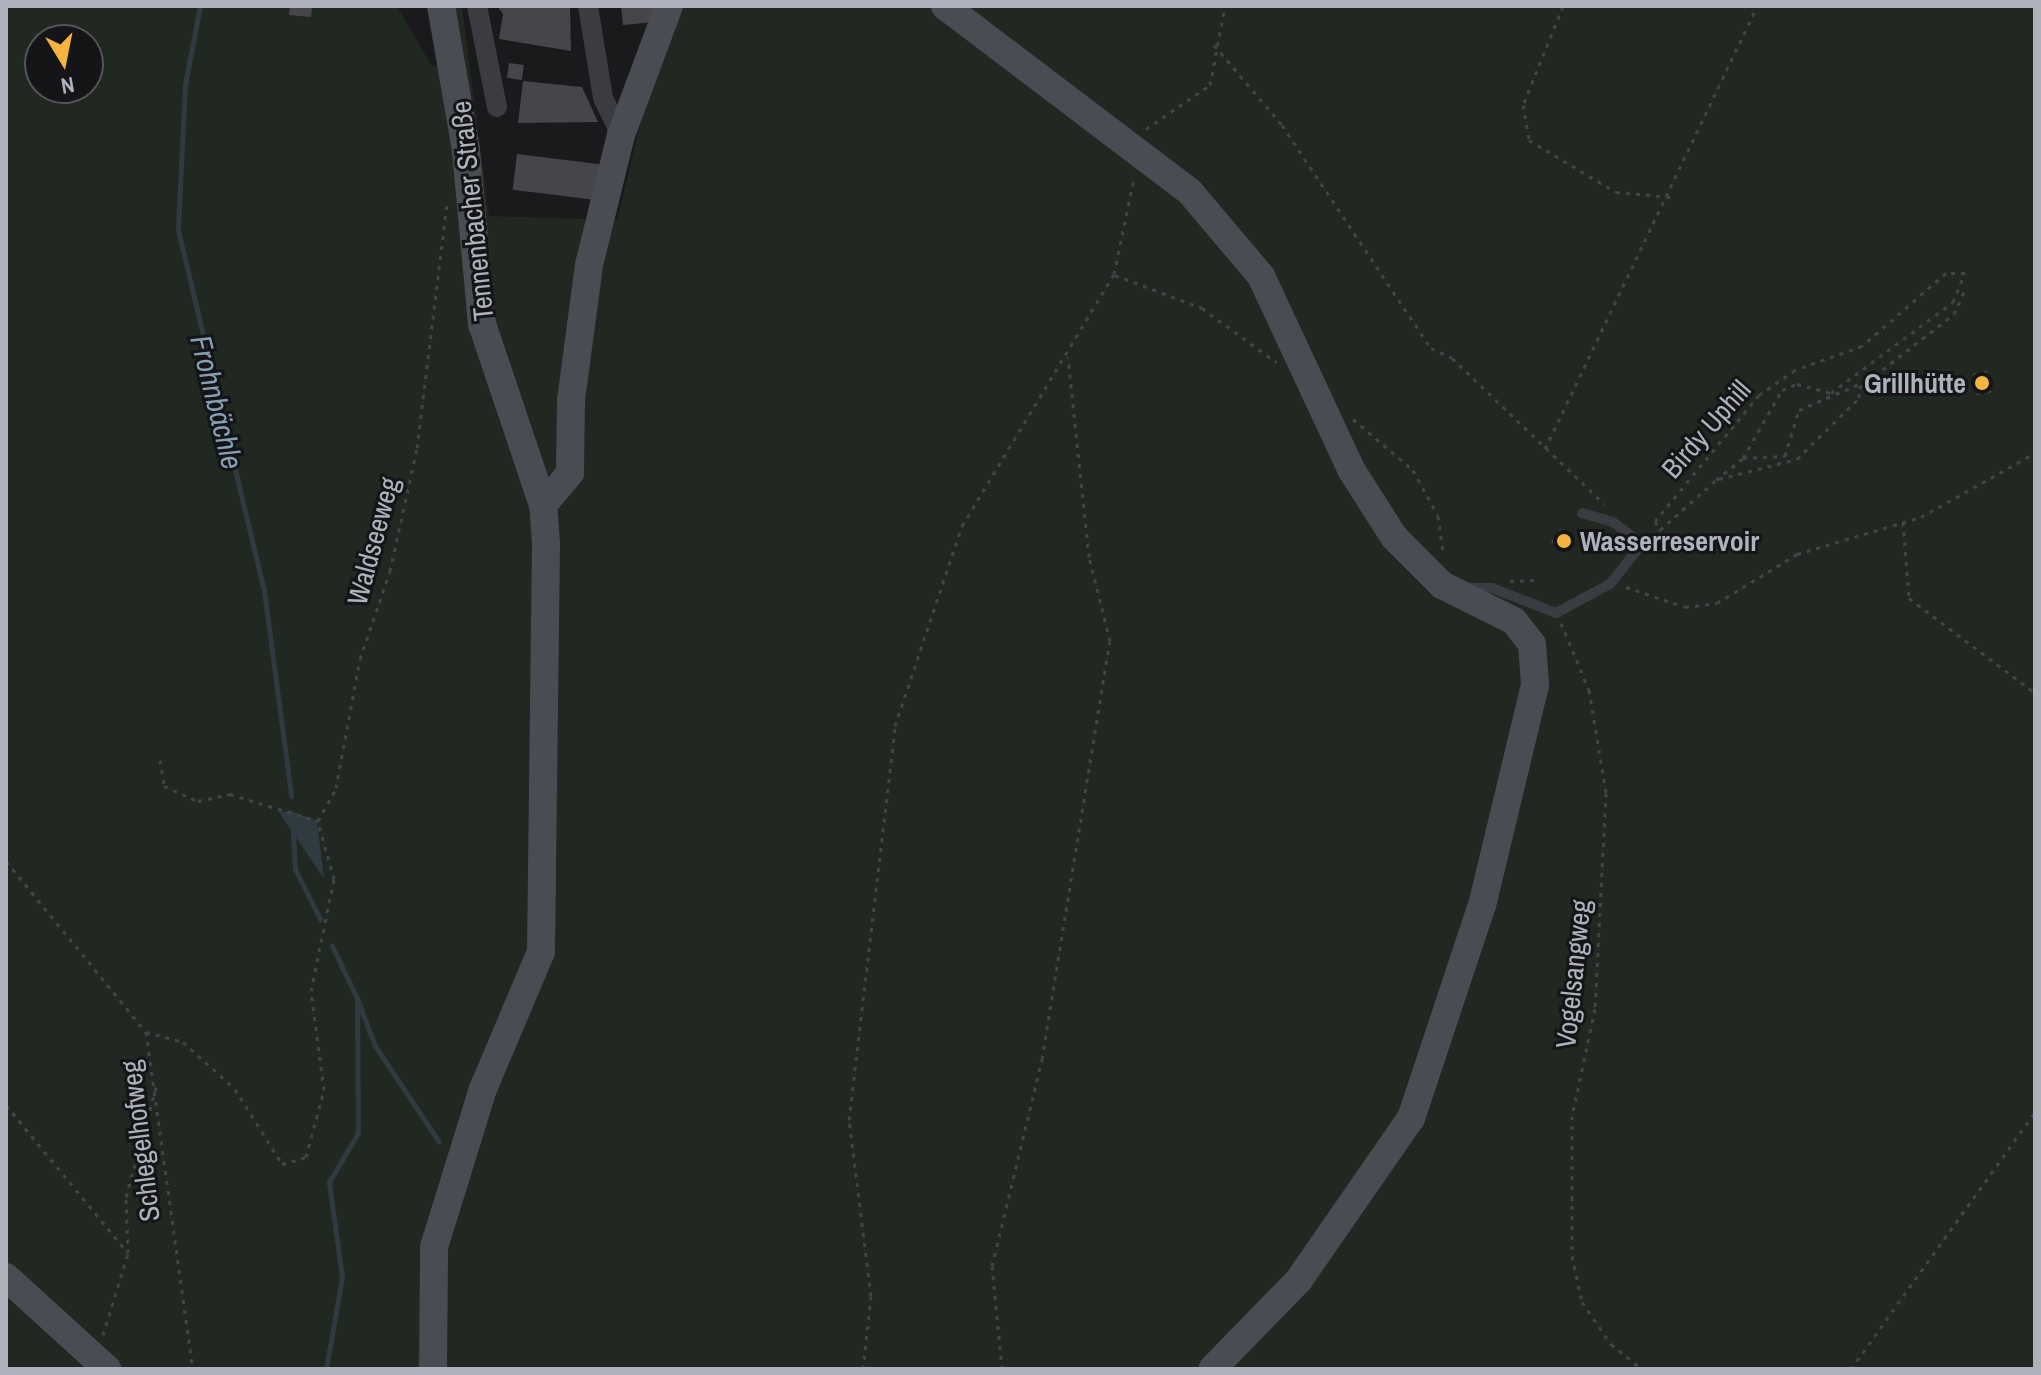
<!DOCTYPE html>
<html>
<head>
<meta charset="utf-8">
<style>
	body { margin:0 }
	#map { position:relative; width:2041px; height:1375px; overflow:hidden; background:#1a1a1d; font-family:"Archivo Narrow",sans-serif }
	div>[style] { position:absolute }
	.green>* { inset:0; background:#202821 }
	.water>* { inset:0; background:#303a41 }
	.stream>* { height:5px; margin:-2.5px; padding:0 2.5px; transform-origin:2.5px; border-radius:2.5px; background:#303a41 }
	.building>* { inset:0; background:#45454a; transform-origin:0 0 }
	.path>* { height:3px; margin-top:-1.5px; transform-origin:0; background:repeating-linear-gradient(90deg,#414449 0 4px,transparent 0 10px) }
	.lane>* { height:10px; margin:-5px; padding:0 5px; transform-origin:5px; border-radius:5px; background:#3b3c42 }
	.street>* { height:20px; margin:-10px; padding:0 10px; transform-origin:10px; border-radius:10px; background:#3b3c42 }
	.secondary>* { height:28px; margin:-14px; padding:0 14px; transform-origin:14px; border-radius:14px; background:#494c52 }
	.dots>* { width:22px; height:22px; translate:-50% -50%; box-sizing:border-box; border:4px solid #151518; border-radius:50% }
	span { translate:-50% -50%; white-space:nowrap; text-align:center; line-height:1.15; -webkit-text-stroke:6px #151518; paint-order:stroke }
	.street-label { font-size:28px; color:#adb2bc }
	.poi-label { font-size:28px; color:#adb2bc; font-weight:700 }
	.right { translate:-100% -50%; text-align:right }
	.left { translate:0 -50%; text-align:left }
	.water-label { font-size:30px; color:#859fb6; font-style:italic }
	.frame { position:absolute; inset:0; border:8px solid #adb2bc; pointer-events:none }
	.north { position:absolute; left:24px; top:24px; width:80px; height:80px; box-sizing:border-box; background:#151518; border:2px solid #52545a; border-radius:50%; rotate:170deg; font-size:22px; font-weight:700; line-height:32px; text-align:center; color:#adb2bc }
	.north::after { content:''; display:block; margin:auto; width:28px; height:36px; background:#f3b53d; clip-path:polygon(50% 0,100% 100%,50% 72%,0 100%) }
</style>
</head>
<body>
<div id="map">
	<div class="green">
		<div style="clip-path:polygon(evenodd,6px 6px,397px 6px,432px 66px,443px 63px,426px 6px,462px 6px,489px 216px,617px 220px,669px 6px,2035px 6px,2035px 1369px,6px 1369px,6px 6px,40px 40px,88px 40px,88px 88px,40px 88px,40px 40px)"></div>
	</div>
	<div class="water">
		<div style="clip-path:polygon(291px 811px,317px 821px,324px 879px,279px 812px)"></div>
	</div>
	<div class="stream">
		<div style="left:200px;top:6px;width:80px;rotate:100.8deg"></div>
		<div style="left:185px;top:85px;width:145px;rotate:92.8deg"></div>
		<div style="left:178px;top:230px;width:370px;rotate:76.6deg"></div>
		<div style="left:264px;top:590px;width:208px;rotate:82.5deg"></div>
		<div style="left:293px;top:830px;width:39px;rotate:87deg"></div>
		<div style="left:295px;top:869px;width:56px;rotate:63.4deg"></div>
		<div style="left:358px;top:1001px;width:48px;rotate:69.3deg"></div>
		<div style="left:375px;top:1046px;width:115px;rotate:56.3deg"></div>
		<div style="left:326px;top:1369px;width:93px;rotate:-80.1deg"></div>
		<div style="left:342px;top:1277px;width:96px;rotate:-97.8deg"></div>
		<div style="left:329px;top:1182px;width:57px;rotate:-59.4deg"></div>
		<div style="left:358px;top:1133px;width:135px;rotate:-90.4deg"></div>
		<div style="left:357px;top:998px;width:58px;rotate:-115.7deg"></div>
	</div>
	<div class="building">
		<div style="clip-path:polygon(290px 6px,312px 6px,311px 17px,289px 15px)"></div>
		<div style="clip-path:polygon(497px 6px,570px 6px,571px 51px,499px 39px,503px 14px)"></div>
		<div style="clip-path:polygon(621px 6px,654px 6px,655px 22px,623px 25px)"></div>
		<div style="left:509px;top:63px;width:15px;height:15px;rotate:8deg"></div>
		<div style="clip-path:polygon(523px 81px,582px 87px,598px 122px,518px 123px)"></div>
		<div style="left:517px;top:154px;width:84px;height:36px;rotate:7deg"></div>
		<div style="left:1987px;top:371px;width:22px;height:14px;rotate:80deg"></div>
		<div style="left:1560px;top:529px;width:19px;height:16px;rotate:35deg"></div>
	</div>
	<div class="path">
		<div style="left:1563px;top:6px;width:107px;rotate:112deg"></div>
		<div style="left:1523px;top:105px;width:36px;rotate:80deg"></div>
		<div style="left:1529px;top:140px;width:101px;rotate:30.9deg"></div>
		<div style="left:1616px;top:192px;width:55px;rotate:5.2deg"></div>
		<div style="left:1214px;top:45px;width:105px;rotate:49.6deg"></div>
		<div style="left:1282px;top:125px;width:268px;rotate:56.3deg"></div>
		<div style="left:1431px;top:348px;width:23px;rotate:25deg"></div>
		<div style="left:1452px;top:358px;width:211px;rotate:43.8deg"></div>
		<div style="left:1146px;top:129px;width:78px;rotate:-34.5deg"></div>
		<div style="left:1210px;top:85px;width:80px;rotate:-79.2deg"></div>
		<div style="left:1115px;top:275px;width:93px;rotate:20.8deg"></div>
		<div style="left:1202px;top:308px;width:92px;rotate:36.1deg"></div>
		<div style="left:1353px;top:419px;width:79px;rotate:40.4deg"></div>
		<div style="left:1413px;top:470px;width:52px;rotate:61.5deg"></div>
		<div style="left:1438px;top:516px;width:37px;rotate:82deg"></div>
		<div style="left:1545px;top:449px;width:491px;rotate:-64.4deg"></div>
		<div style="left:1743px;top:458px;width:42px;rotate:-2.7deg"></div>
		<div style="left:1785px;top:456px;width:48px;rotate:-73.1deg"></div>
		<div style="left:1799px;top:410px;width:88px;rotate:-23.4deg"></div>
		<div style="left:1719px;top:479px;width:81px;rotate:-14.4deg"></div>
		<div style="left:1797px;top:459px;width:87px;rotate:-44.5deg"></div>
		<div style="left:1859px;top:398px;width:10px;rotate:-90deg"></div>
		<div style="left:1859px;top:388px;width:120px;rotate:-37.9deg"></div>
		<div style="left:1954px;top:314px;width:27px;rotate:-66deg"></div>
		<div style="left:1903px;top:522px;width:76px;rotate:85.5deg"></div>
		<div style="left:1909px;top:598px;width:158px;rotate:37deg"></div>
		<div style="left:1651px;top:537px;width:11px;rotate:-38deg"></div>
		<div style="left:1660px;top:530px;width:75px;rotate:-41.8deg"></div>
		<div style="left:1716px;top:480px;width:35px;rotate:-39deg"></div>
		<div style="left:1743px;top:458px;width:78px;rotate:-60.2deg"></div>
		<div style="left:1782px;top:390px;width:16px;rotate:-22deg"></div>
		<div style="left:1797px;top:384px;width:35px;rotate:15deg"></div>
		<div style="left:1831px;top:393px;width:152px;rotate:-36.7deg"></div>
		<div style="left:1953px;top:302px;width:31px;rotate:-68deg"></div>
		<div style="left:1965px;top:273px;width:19px;rotate:180deg"></div>
		<div style="left:1946px;top:273px;width:111px;rotate:139deg"></div>
		<div style="left:1862px;top:346px;width:71px;rotate:160.3deg"></div>
		<div style="left:1795px;top:370px;width:44px;rotate:145.2deg"></div>
		<div style="left:1759px;top:395px;width:163px;rotate:129.5deg"></div>
		<div style="left:1655px;top:521px;width:10px;rotate:61deg"></div>
		<div style="left:1510px;top:581px;width:26px;rotate:-2deg"></div>
		<div style="left:1626px;top:587px;width:62px;rotate:18.7deg"></div>
		<div style="left:1685px;top:607px;width:32px;rotate:-7deg"></div>
		<div style="left:1717px;top:603px;width:94px;rotate:-31.5deg"></div>
		<div style="left:1797px;top:554px;width:129px;rotate:-16.6deg"></div>
		<div style="left:1921px;top:517px;width:131px;rotate:-29.3deg"></div>
		<div style="left:1561px;top:623px;width:73px;rotate:67.3deg"></div>
		<div style="left:1589px;top:690px;width:104px;rotate:80.6deg"></div>
		<div style="left:1606px;top:793px;width:216px;rotate:92.9deg"></div>
		<div style="left:1595px;top:1009px;width:109px;rotate:102.1deg"></div>
		<div style="left:1572px;top:1116px;width:140px;rotate:90deg"></div>
		<div style="left:1572px;top:1256px;width:47px;rotate:77.7deg"></div>
		<div style="left:1582px;top:1302px;width:51px;rotate:55.4deg"></div>
		<div style="left:1611px;top:1344px;width:40px;rotate:39deg"></div>
		<div style="left:160px;top:760px;width:26px;rotate:81deg"></div>
		<div style="left:164px;top:786px;width:37px;rotate:24deg"></div>
		<div style="left:198px;top:801px;width:33px;rotate:-12deg"></div>
		<div style="left:230px;top:794px;width:92px;rotate:17.1deg"></div>
		<div style="left:318px;top:821px;width:38px;rotate:-61deg"></div>
		<div style="left:336px;top:788px;width:131px;rotate:-79.5deg"></div>
		<div style="left:360px;top:659px;width:93px;rotate:-71.2deg"></div>
		<div style="left:390px;top:571px;width:126px;rotate:-77.6deg"></div>
		<div style="left:417px;top:448px;width:246px;rotate:-83deg"></div>
		<div style="left:6px;top:861px;width:221px;rotate:50.7deg"></div>
		<div style="left:146px;top:1032px;width:340px;rotate:82.1deg"></div>
		<div style="left:146px;top:1032px;width:38px;rotate:15deg"></div>
		<div style="left:183px;top:1042px;width:70px;rotate:42.1deg"></div>
		<div style="left:235px;top:1089px;width:89px;rotate:57.9deg"></div>
		<div style="left:282px;top:1164px;width:25px;rotate:-16deg"></div>
		<div style="left:306px;top:1157px;width:69px;rotate:-75deg"></div>
		<div style="left:324px;top:1090px;width:100px;rotate:-97.5deg"></div>
		<div style="left:311px;top:991px;width:114px;rotate:-78.4deg"></div>
		<div style="left:334px;top:879px;width:59px;rotate:-105.7deg"></div>
		<div style="left:6px;top:1105px;width:192px;rotate:50.5deg"></div>
		<div style="left:103px;top:1335px;width:86px;rotate:-73deg"></div>
		<div style="left:128px;top:1253px;width:56px;rotate:-92deg"></div>
		<div style="left:126px;top:1197px;width:117px;rotate:-74.7deg"></div>
		<div style="left:863px;top:1369px;width:73px;rotate:-83.7deg"></div>
		<div style="left:871px;top:1296px;width:177px;rotate:-97.1deg"></div>
		<div style="left:849px;top:1120px;width:397px;rotate:-83.3deg"></div>
		<div style="left:895px;top:726px;width:211px;rotate:-71.5deg"></div>
		<div style="left:962px;top:526px;width:294px;rotate:-58.9deg"></div>
		<div style="left:1114px;top:274px;width:98px;rotate:-78.2deg"></div>
		<div style="left:1002px;top:1369px;width:103px;rotate:-95.5deg"></div>
		<div style="left:992px;top:1266px;width:213px;rotate:-76.4deg"></div>
		<div style="left:1042px;top:1059px;width:423px;rotate:-80.8deg"></div>
		<div style="left:1110px;top:641px;width:87px;rotate:-104deg"></div>
		<div style="left:1089px;top:557px;width:201px;rotate:-96deg"></div>
		<div style="left:1851px;top:1369px;width:316px;rotate:-54.4deg"></div>
	</div>
	<div class="lane">
		<div style="left:1466px;top:588px;width:26px"></div>
		<div style="left:1492px;top:588px;width:69px;rotate:21.3deg"></div>
		<div style="left:1556px;top:613px;width:61px;rotate:-28.2deg"></div>
		<div style="left:1610px;top:584px;width:51px;rotate:-51.3deg"></div>
		<div style="left:1642px;top:544px;width:36px;rotate:-143deg"></div>
		<div style="left:1613px;top:522px;width:32px;rotate:-164deg"></div>
	</div>
	<div class="street">
		<div style="left:477px;top:6px;width:103px;rotate:78.8deg"></div>
		<div style="left:588px;top:6px;width:93px;rotate:80.7deg"></div>
		<div style="left:603px;top:98px;width:41px;rotate:64.1deg"></div>
	</div>
	<div class="secondary">
		<div style="left:945px;top:6px;width:308px;rotate:37.2deg"></div>
		<div style="left:1190px;top:192px;width:110px;rotate:49.8deg"></div>
		<div style="left:1261px;top:276px;width:215px;rotate:65deg"></div>
		<div style="left:1352px;top:471px;width:78px;rotate:57.5deg"></div>
		<div style="left:1394px;top:537px;width:68px;rotate:45deg"></div>
		<div style="left:1442px;top:585px;width:80px;rotate:26.6deg"></div>
		<div style="left:1514px;top:621px;width:29px;rotate:52deg"></div>
		<div style="left:1532px;top:644px;width:41px;rotate:85.8deg"></div>
		<div style="left:1535px;top:685px;width:226px;rotate:103.5deg"></div>
		<div style="left:1482px;top:905px;width:225px;rotate:108.4deg"></div>
		<div style="left:1411px;top:1118px;width:197px;rotate:124.7deg"></div>
		<div style="left:1299px;top:1280px;width:124px;rotate:134.3deg"></div>
		<div style="left:543px;top:505px;width:42px;rotate:-49.8deg"></div>
		<div style="left:570px;top:473px;width:73px;rotate:-89.2deg"></div>
		<div style="left:571px;top:400px;width:136px;rotate:-82.4deg"></div>
		<div style="left:589px;top:265px;width:134px;rotate:-76.2deg"></div>
		<div style="left:621px;top:135px;width:138px;rotate:-69.6deg"></div>
		<div style="left:6px;top:1277px;width:137px;rotate:42.3deg"></div>
		<div style="left:433px;top:1369px;width:122px;rotate:-89.5deg"></div>
		<div style="left:434px;top:1247px;width:165px;rotate:-72.8deg"></div>
		<div style="left:483px;top:1089px;width:149px;rotate:-67.1deg"></div>
		<div style="left:541px;top:952px;width:408px;rotate:-89.3deg"></div>
		<div style="left:546px;top:544px;width:39px;rotate:-94deg"></div>
		<div style="left:543px;top:505px;width:191px;rotate:-108.6deg"></div>
		<div style="left:482px;top:324px;width:175px;rotate:-95.3deg"></div>
		<div style="left:466px;top:150px;width:146px;rotate:-99.8deg"></div>
	</div>
	<div class="dots">
		<div style="left:1982px;top:383px;background:#f3b53d"></div>
		<div style="left:1564px;top:541px;background:#f3b53d"></div>
	</div>
	<div class="street-label">
		<span style="left:472px;top:211px;rotate:-96deg">Tennenbacher Straße</span>
		<span style="left:1706px;top:429px;rotate:-49deg">Birdy Uphill</span>
		<span style="left:373px;top:541px;rotate:-75deg">Waldseeweg</span>
		<span style="left:1573px;top:974px;rotate:-84deg">Vogelsangweg</span>
		<span style="left:140px;top:1141px;rotate:-97deg">Schlegelhofweg</span>
	</div>
	<div class="poi-label">
		<span class="right" style="left:1966px;top:383px">Grillhütte</span>
		<span class="left" style="left:1580px;top:541px">Wasserreservoir</span>
	</div>
	<div class="water-label">
		<span style="left:217px;top:402px;rotate:76deg">Frohnbächle</span>
	</div>
	<div class="frame"></div>
	<div class="north">N</div>
</div>
</body>
</html>
